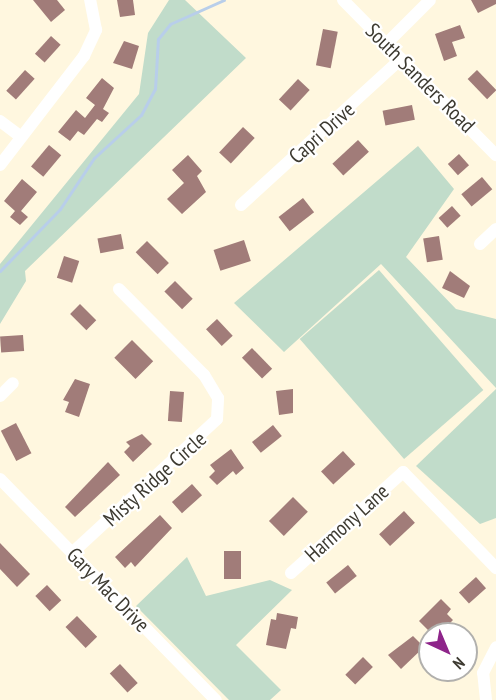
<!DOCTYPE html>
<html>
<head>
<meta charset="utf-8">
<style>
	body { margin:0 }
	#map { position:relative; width:496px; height:700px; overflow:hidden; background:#fff7df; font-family:"PT Sans Narrow",sans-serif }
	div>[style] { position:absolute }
	.green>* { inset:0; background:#c1dcca; transform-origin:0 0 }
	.stream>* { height:3px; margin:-1.5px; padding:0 1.5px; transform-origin:1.5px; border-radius:1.5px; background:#b8ceea }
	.building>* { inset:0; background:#a17c79; transform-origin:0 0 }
	.minor>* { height:12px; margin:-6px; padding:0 6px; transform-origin:6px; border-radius:6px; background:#fff }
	span { translate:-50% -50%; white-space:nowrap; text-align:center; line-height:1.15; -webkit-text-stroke:4.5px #fff; paint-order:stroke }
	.street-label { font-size:21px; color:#3d3a31 }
	.north { position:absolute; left:418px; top:622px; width:60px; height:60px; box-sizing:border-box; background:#fff; border:2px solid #b1b0ad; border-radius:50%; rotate:136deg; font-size:16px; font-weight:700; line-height:24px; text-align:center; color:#3d3a31 }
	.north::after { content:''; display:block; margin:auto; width:21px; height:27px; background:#8e258a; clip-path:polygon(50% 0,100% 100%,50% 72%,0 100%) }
</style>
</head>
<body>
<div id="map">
	<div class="green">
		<div style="clip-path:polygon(169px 0,185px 0,246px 58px,25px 271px,26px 281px,0 324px,0 264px,139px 94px,148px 33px)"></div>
		<div style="clip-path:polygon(418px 146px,454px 189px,406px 257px,456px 309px,496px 319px,496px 388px,381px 264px,284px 352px,234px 303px)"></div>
		<div style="left:379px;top:270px;width:159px;height:105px;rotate:49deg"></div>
		<div style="clip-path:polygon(496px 389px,496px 518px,480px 524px,416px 466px)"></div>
		<div style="clip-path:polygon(187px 557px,206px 596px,270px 580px,292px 590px,236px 645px,281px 690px,270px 700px,229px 700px,136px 606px)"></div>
	</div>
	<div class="stream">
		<div style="left:0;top:271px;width:86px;rotate:-45.9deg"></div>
		<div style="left:60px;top:209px;width:61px;rotate:-56.3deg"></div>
		<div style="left:94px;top:158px;width:64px;rotate:-42.5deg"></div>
		<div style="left:141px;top:115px;width:30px;rotate:-62deg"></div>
		<div style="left:155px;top:89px;width:50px;rotate:-86.6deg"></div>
		<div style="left:158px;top:39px;width:19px;rotate:-51deg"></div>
		<div style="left:170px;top:24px;width:59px;rotate:-24deg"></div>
	</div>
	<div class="building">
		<div style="clip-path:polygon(33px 0,57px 0,65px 10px,51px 22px)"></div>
		<div style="clip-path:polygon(117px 0,133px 0,135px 15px,120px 17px)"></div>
		<div style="clip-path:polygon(471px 0,496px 0,496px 4px,478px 13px)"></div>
		<div style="clip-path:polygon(460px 25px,465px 38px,452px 42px,457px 56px,444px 61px,435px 34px)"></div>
		<div style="left:323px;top:29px;width:15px;height:37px;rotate:11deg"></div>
		<div style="left:51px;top:36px;width:13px;height:24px;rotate:42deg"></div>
		<div style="clip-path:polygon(124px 41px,139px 46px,132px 69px,113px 63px)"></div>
		<div style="left:25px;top:70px;width:13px;height:28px;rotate:42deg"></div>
		<div style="left:477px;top:70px;width:28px;height:13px;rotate:46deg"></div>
		<div style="clip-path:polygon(102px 78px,114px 88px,103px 109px,109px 113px,102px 122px,97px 119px,84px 135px,78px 131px,70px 141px,58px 132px,76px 110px,85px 118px,95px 105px,86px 98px)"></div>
		<div style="left:298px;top:79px;width:16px;height:28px;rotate:43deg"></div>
		<div style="left:412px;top:105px;width:15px;height:30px;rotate:79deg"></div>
		<div style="left:243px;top:127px;width:16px;height:35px;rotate:43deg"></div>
		<div style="left:358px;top:140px;width:16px;height:35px;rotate:47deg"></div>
		<div style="left:49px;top:145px;width:16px;height:28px;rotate:40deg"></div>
		<div style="left:459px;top:154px;width:15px;height:15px;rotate:48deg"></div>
		<div style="clip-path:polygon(188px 155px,202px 171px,197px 176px,206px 192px,182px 214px,167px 199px,184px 183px,172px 170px)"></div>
		<div style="left:482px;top:177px;width:16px;height:27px;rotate:50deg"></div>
		<div style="clip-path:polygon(22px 179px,37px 192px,21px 211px,28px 217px,20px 225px,10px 217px,15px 211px,4px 201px)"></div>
		<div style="left:303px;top:198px;width:18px;height:31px;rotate:52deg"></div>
		<div style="left:452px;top:206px;width:13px;height:18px;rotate:48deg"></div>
		<div style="left:121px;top:234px;width:15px;height:24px;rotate:79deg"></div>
		<div style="left:439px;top:236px;width:24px;height:16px;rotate:81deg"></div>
		<div style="left:244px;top:240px;width:22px;height:32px;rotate:72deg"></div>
		<div style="left:147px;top:241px;width:31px;height:16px;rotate:45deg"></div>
		<div style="left:64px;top:256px;width:16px;height:23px;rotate:18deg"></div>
		<div style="clip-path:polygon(450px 271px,470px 286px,464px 298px,442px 288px)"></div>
		<div style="left:175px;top:281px;width:25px;height:15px;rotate:45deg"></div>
		<div style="left:80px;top:304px;width:23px;height:14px;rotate:45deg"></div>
		<div style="left:217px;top:319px;width:23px;height:15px;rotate:47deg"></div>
		<div style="left:23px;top:335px;width:16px;height:23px;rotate:86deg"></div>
		<div style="left:132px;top:340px;width:30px;height:25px;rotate:45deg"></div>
		<div style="left:252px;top:348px;width:29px;height:14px;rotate:46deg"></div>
		<div style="clip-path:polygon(75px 379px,90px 384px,79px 417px,65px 412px,69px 402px,63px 400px)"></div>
		<div style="clip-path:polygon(293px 389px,293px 413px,279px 415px,276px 391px)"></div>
		<div style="left:170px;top:391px;width:14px;height:30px;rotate:4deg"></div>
		<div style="left:16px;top:423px;width:34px;height:17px;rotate:63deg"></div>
		<div style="left:273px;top:425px;width:14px;height:27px;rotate:51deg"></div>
		<div style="clip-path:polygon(142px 434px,152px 444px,133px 462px,124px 452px,130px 446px,126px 442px)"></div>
		<div style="clip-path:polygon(231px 449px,244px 468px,236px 475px,233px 471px,217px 485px,209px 477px,215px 471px,210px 465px)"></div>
		<div style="left:343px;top:451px;width:18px;height:30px;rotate:47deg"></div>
		<div style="clip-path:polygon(108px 462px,120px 475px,75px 517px,65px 507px)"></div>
		<div style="left:192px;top:484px;width:15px;height:27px;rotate:48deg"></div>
		<div style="left:293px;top:497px;width:21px;height:34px;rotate:45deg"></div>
		<div style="left:404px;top:511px;width:16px;height:34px;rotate:47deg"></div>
		<div style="clip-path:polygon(160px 515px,172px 528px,135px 567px,131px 562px,125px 568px,115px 557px)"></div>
		<div style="clip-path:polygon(0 543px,30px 574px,17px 587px,0 569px)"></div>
		<div style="left:224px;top:551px;width:17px;height:28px"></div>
		<div style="left:348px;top:565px;width:14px;height:28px;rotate:51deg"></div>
		<div style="left:476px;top:577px;width:15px;height:23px;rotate:48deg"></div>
		<div style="left:47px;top:585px;width:21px;height:16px;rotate:47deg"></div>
		<div style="clip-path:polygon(441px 599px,451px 609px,447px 614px,453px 620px,439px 634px,433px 627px,429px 631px,419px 621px)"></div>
		<div style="clip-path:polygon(277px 613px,298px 617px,296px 629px,291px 628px,286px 649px,266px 645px,271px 619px,276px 620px)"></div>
		<div style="left:77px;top:616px;width:29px;height:16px;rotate:46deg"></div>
		<div style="clip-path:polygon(413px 636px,424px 647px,401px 669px,388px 655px)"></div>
		<div style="left:363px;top:657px;width:14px;height:25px;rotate:45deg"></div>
		<div style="left:120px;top:664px;width:26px;height:14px;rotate:47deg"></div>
	</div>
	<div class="minor">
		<div style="left:343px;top:0;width:218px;rotate:45.4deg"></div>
		<div style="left:386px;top:44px;width:62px;rotate:-45deg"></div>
		<div style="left:0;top:121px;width:26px;rotate:37deg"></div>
		<div style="left:0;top:165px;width:138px;rotate:-52.4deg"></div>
		<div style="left:84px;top:56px;width:29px;rotate:-65deg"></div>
		<div style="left:96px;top:30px;width:31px;rotate:-101deg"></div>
		<div style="left:241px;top:205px;width:217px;rotate:-42.4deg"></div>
		<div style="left:480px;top:244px;width:22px;rotate:-43deg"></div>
		<div style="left:0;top:396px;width:18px;rotate:-45deg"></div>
		<div style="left:0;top:479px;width:309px;rotate:45.7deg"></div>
		<div style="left:72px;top:553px;width:197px;rotate:-42.7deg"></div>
		<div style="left:217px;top:419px;width:21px;rotate:-87deg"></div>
		<div style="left:218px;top:398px;width:27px;rotate:-121deg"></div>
		<div style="left:204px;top:375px;width:121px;rotate:-134.7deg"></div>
		<div style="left:291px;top:573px;width:151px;rotate:-42deg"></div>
		<div style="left:403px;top:472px;width:134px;rotate:45.9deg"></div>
		<div style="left:486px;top:700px;width:27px;rotate:-96deg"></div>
		<div style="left:483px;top:673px;width:29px;rotate:-63deg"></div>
	</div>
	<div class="street-label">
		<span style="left:420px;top:78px;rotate:45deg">South Sanders Road</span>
		<span style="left:322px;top:133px;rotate:-42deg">Capri Drive</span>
		<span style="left:155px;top:479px;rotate:-42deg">Misty Ridge Circle</span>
		<span style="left:347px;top:523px;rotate:-42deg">Harmony Lane</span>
		<span style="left:108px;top:590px;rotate:46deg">Gary Mac Drive</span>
	</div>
	<div class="north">N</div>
</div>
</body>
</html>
